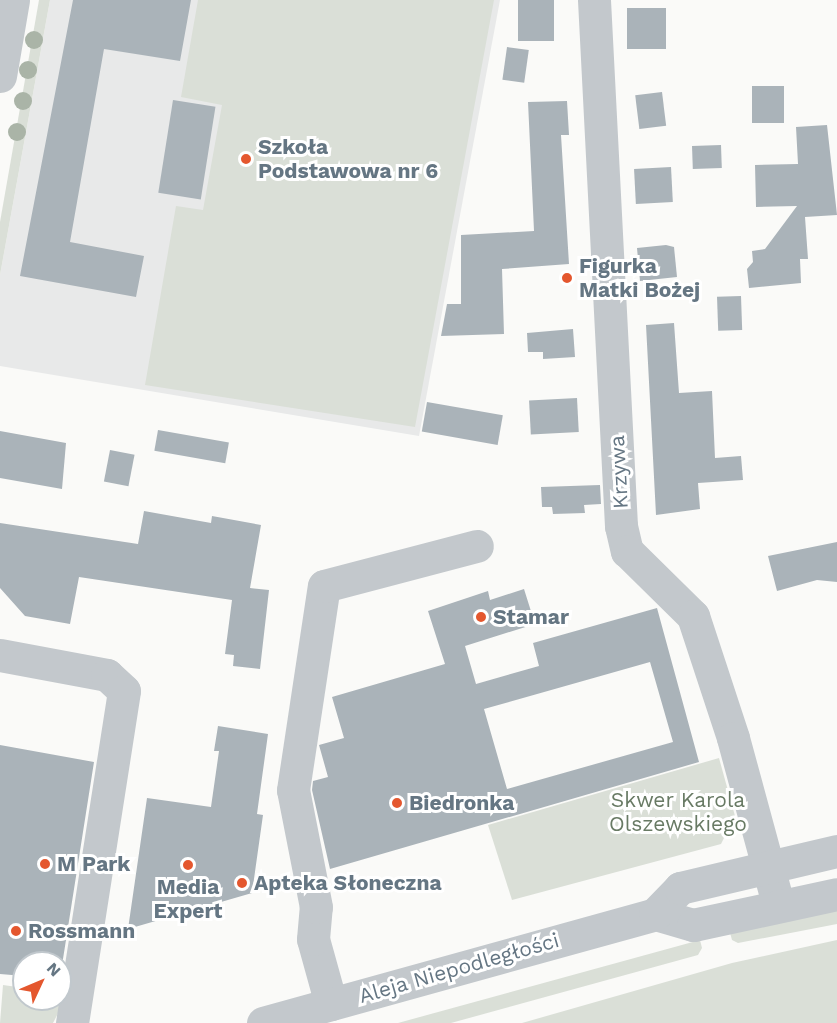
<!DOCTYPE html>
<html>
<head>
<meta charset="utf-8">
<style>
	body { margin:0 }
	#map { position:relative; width:837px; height:1023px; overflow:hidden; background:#fafaf8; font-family:"Work Sans",sans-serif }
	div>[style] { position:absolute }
	.built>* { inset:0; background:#e8e9e9 }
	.green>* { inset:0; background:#dadfd7 }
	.building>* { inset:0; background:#aab3b9; transform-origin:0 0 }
	.minor>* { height:33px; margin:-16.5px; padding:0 16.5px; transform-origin:16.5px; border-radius:16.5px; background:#c3c8cc }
	.trees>* { width:18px; height:18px; margin:-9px; border-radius:50%; background:#aab4a7 }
	.dots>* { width:16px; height:16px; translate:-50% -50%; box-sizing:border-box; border:3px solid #fff; border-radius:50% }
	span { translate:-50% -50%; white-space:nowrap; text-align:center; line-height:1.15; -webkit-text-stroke:6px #fff; paint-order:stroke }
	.poi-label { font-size:21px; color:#657683; font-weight:700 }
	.left { translate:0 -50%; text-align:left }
	.street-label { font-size:21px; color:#657683 }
	.park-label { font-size:21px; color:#687a64 }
	.north { position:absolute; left:12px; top:951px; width:60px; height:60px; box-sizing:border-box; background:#fff; border:2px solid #c1c8cd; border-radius:50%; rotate:46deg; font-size:16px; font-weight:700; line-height:24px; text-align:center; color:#657683 }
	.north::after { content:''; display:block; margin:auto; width:21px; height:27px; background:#e4572e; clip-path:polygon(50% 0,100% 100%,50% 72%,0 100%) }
</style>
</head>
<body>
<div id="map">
	<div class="built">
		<div style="clip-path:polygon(50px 0,500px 0,419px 436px,0 366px,0 275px)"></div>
	</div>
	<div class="green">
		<div style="clip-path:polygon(39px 0,50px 0,0 275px,0 222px)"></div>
		<div style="clip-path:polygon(198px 0,494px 0,415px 427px,145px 385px,176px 206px,203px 210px,222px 105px,181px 97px)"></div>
		<div style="clip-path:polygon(719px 758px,735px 816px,721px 844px,512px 900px,488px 825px)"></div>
		<div style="clip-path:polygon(837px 908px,837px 924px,738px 943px,732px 940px,729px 929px)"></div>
		<div style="clip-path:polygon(700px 940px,702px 948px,698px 955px,451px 1023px,398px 1023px)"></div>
		<div style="clip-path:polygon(837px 940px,837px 1023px,522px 1023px,732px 963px)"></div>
		<div style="clip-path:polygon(3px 985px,24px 988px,24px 999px,67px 996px,53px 1023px,0 1023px)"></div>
	</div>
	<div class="building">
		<div style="clip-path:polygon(73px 0,191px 0,180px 61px,104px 49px,70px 242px,144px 256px,136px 297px,20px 276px)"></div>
		<div style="left:518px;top:0;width:36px;height:41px"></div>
		<div style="left:627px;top:8px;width:39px;height:41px"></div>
		<div style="left:507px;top:47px;width:22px;height:33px;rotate:8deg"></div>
		<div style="left:784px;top:86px;width:37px;height:32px;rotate:90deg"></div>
		<div style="left:662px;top:92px;width:34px;height:27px;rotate:83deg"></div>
		<div style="left:173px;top:100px;width:43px;height:94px;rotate:9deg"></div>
		<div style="clip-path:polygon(567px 101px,569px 135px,561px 135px,569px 264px,502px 269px,504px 334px,441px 336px,447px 304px,461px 304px,461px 235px,534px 231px,528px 102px)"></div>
		<div style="clip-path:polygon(827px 125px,837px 215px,805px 217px,808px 259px,800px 259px,801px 283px,749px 288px,747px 269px,753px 262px,752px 251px,765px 249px,797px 206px,756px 207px,755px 165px,798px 164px,796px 127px)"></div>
		<div style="left:721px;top:145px;width:23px;height:29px;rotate:88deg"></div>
		<div style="left:671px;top:167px;width:35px;height:37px;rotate:87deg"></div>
		<div style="clip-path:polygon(666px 245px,674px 247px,677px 277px,640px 281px,637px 248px)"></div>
		<div style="left:741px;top:296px;width:34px;height:24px;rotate:88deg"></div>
		<div style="clip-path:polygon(674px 323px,679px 393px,712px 391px,715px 458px,741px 456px,743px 480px,698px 483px,700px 509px,656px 515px,646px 325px)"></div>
		<div style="clip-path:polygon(573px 329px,575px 357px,543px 359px,543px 352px,528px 352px,527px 333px)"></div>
		<div style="left:577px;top:398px;width:34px;height:48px;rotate:87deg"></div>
		<div style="left:427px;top:402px;width:77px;height:30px;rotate:10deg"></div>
		<div style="left:158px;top:430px;width:72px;height:21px;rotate:10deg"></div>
		<div style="clip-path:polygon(0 431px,66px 443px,62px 489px,0 478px)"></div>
		<div style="left:110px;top:450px;width:25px;height:32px;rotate:11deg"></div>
		<div style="clip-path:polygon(600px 485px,601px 504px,584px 505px,585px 513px,553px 514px,552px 507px,542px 507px,541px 487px)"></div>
		<div style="clip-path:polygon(144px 511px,211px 523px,212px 516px,261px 525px,250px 588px,269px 590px,260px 669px,233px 666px,234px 655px,225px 654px,232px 600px,79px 577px,70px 624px,25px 616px,0 588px,0 523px,138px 544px)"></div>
		<div style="clip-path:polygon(837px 542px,837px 582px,817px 580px,777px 591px,768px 556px)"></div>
		<div style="clip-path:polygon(evenodd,524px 589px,535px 624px,465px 646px,476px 684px,539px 666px,533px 643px,657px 608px,699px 762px,330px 869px,312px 790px,313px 781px,328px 777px,319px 745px,344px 738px,332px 697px,445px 664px,428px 611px,488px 591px,490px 600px,524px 589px,650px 662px,673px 742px,507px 789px,484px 709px,650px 662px)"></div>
		<div style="clip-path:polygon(218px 726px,268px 734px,257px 814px,263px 815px,252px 893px,128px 929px,147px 798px,211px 807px,219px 751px,214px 751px)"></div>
		<div style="clip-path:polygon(0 745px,94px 762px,60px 978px,60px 963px,24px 963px,24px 976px,0 974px)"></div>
	</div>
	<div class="minor">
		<div style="left:594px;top:0;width:527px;rotate:87.06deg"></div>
		<div style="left:621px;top:526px;width:26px;rotate:77deg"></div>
		<div style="left:627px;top:551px;width:93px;rotate:44.6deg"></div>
		<div style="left:693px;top:616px;width:128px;rotate:71.8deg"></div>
		<div style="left:733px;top:738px;width:172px;rotate:74.8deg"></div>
		<div style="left:0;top:76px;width:77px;rotate:-80.3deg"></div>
		<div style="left:0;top:655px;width:109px;rotate:10.6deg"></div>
		<div style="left:107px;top:675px;width:23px;rotate:43deg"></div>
		<div style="left:124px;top:691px;width:336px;rotate:98.9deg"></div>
		<div style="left:655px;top:914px;width:40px;rotate:16deg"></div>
		<div style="left:693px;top:925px;width:147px;rotate:-12.1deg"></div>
		<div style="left:331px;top:1004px;width:67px;rotate:-105.5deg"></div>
		<div style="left:313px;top:939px;width:32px;rotate:-85deg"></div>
		<div style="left:316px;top:907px;width:119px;rotate:-101.1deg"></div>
		<div style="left:293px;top:790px;width:206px;rotate:-81.4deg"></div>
		<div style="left:324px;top:586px;width:158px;rotate:-14.7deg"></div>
		<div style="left:263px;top:1023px;width:407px;rotate:-15.5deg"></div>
		<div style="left:655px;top:914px;width:36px;rotate:-46deg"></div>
		<div style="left:680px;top:888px;width:161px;rotate:-13.3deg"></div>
	</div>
	<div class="trees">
		<div style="left:34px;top:40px"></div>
		<div style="left:28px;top:70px"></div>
		<div style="left:23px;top:101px"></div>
		<div style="left:17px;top:132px"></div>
	</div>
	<div class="dots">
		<div style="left:246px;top:159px;background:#e4572e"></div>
		<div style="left:567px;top:278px;background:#e4572e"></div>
		<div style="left:481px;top:617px;background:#e4572e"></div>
		<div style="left:397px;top:803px;background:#e4572e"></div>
		<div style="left:45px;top:864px;background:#e4572e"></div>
		<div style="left:188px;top:865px;background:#e4572e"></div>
		<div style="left:242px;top:883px;background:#e4572e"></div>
		<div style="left:16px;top:931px;background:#e4572e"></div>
	</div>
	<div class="poi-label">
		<span class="left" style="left:258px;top:159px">Szkoła<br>Podstawowa nr 6</span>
		<span class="left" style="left:579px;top:278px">Figurka<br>Matki Bożej</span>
		<span class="left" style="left:493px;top:617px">Stamar</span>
		<span class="left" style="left:409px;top:803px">Biedronka</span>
		<span class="left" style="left:57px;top:864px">M Park</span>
		<span class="left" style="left:254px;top:883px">Apteka Słoneczna</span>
		<span style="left:188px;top:899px">Media<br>Expert</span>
		<span class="left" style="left:28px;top:931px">Rossmann</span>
	</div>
	<div class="street-label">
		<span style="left:619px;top:472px;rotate:-93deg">Krzywa</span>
		<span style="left:459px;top:968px;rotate:-16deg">Aleja Niepodległości</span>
	</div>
	<div class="park-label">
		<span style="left:678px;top:812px">Skwer Karola<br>Olszewskiego</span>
	</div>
	<div class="north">N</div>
</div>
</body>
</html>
